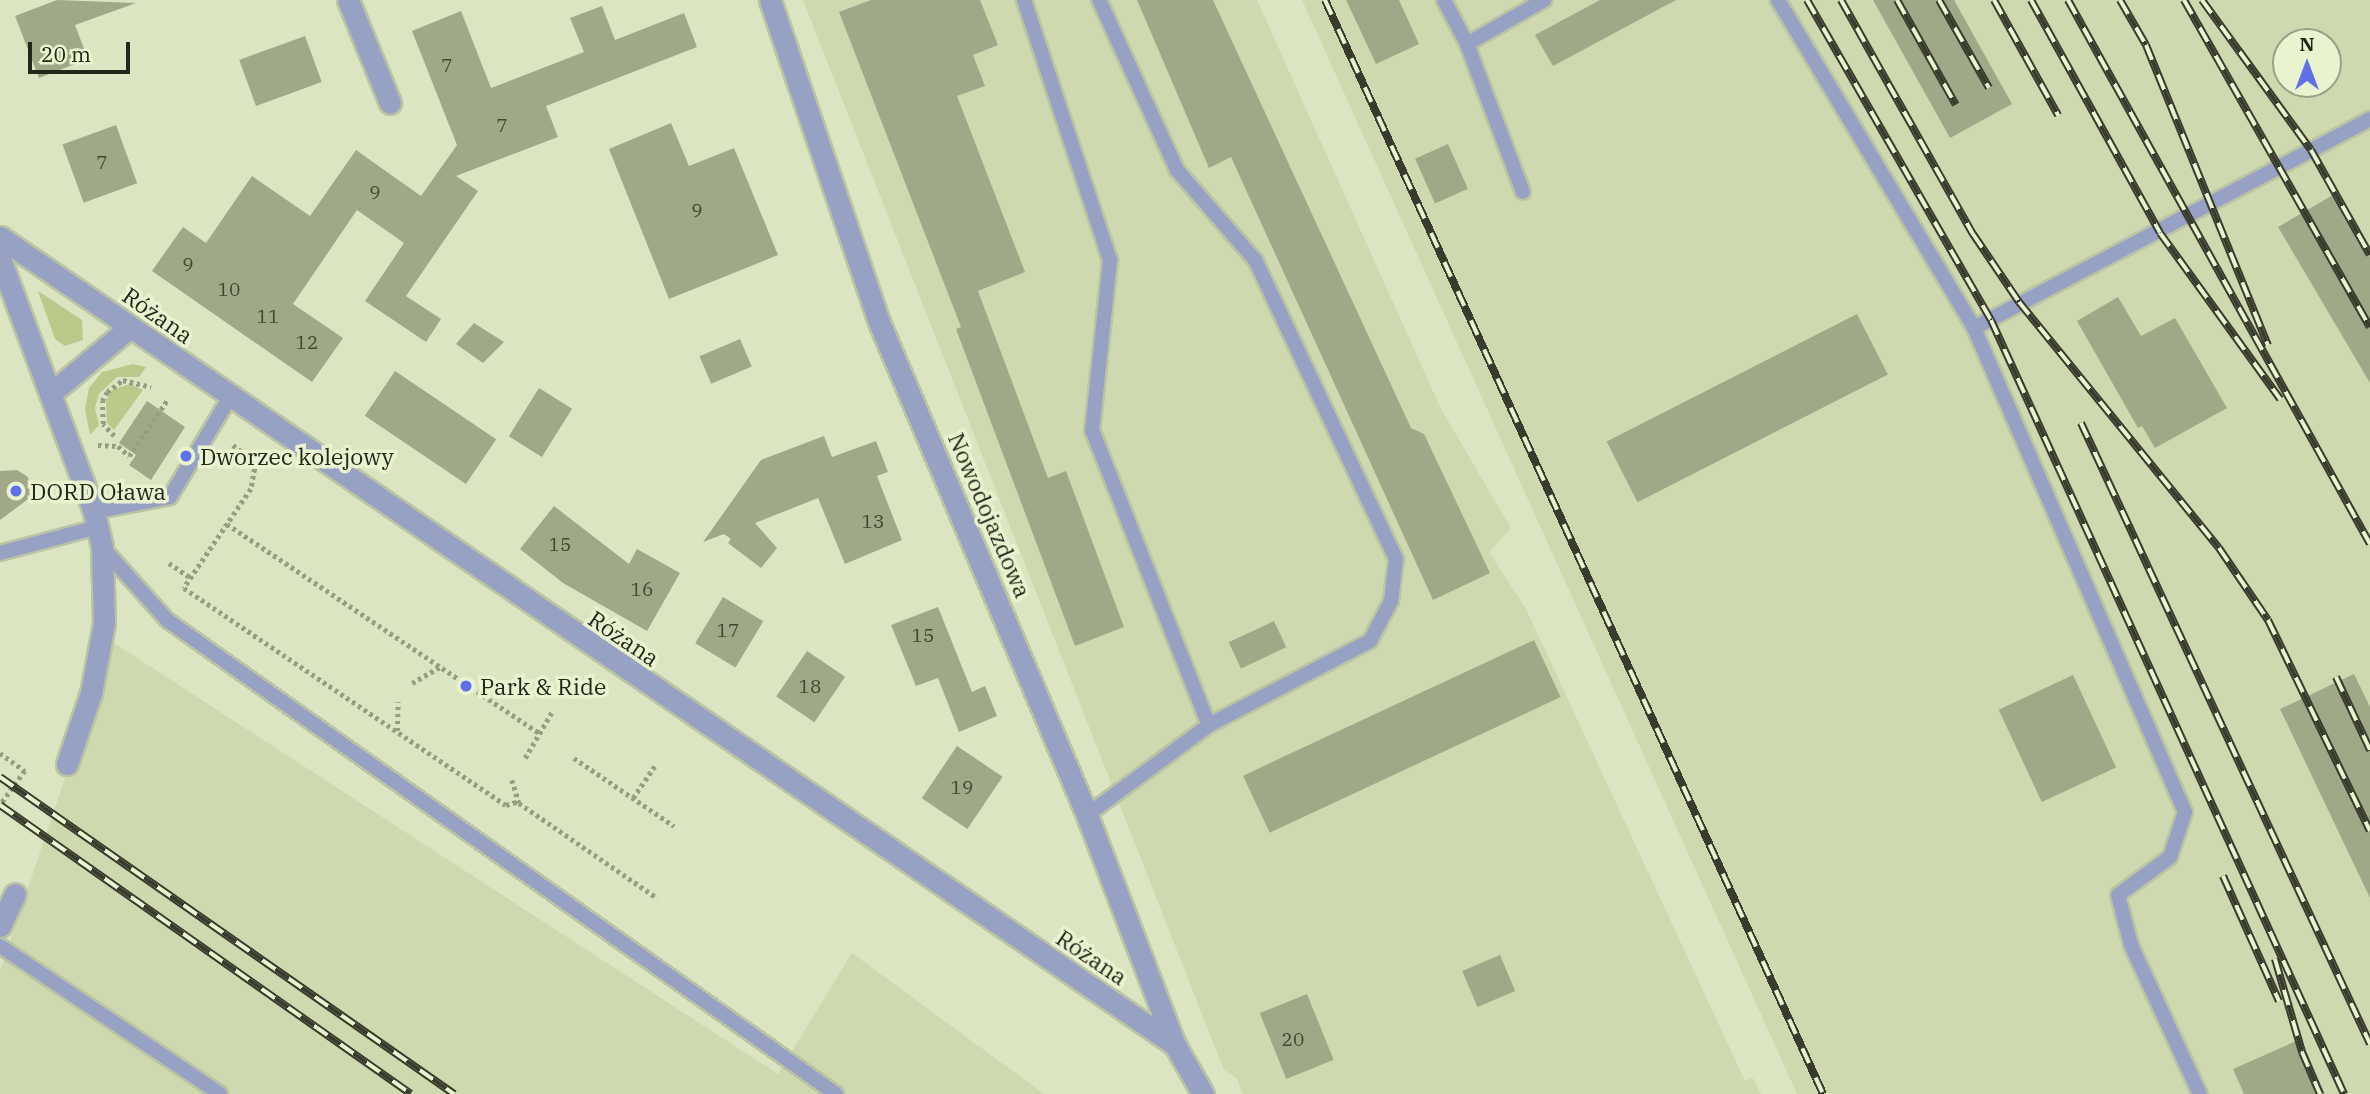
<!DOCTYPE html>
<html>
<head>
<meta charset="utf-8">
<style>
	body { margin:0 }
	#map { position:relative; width:2370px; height:1094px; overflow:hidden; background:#dce5c2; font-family:"IBM Plex Serif",serif }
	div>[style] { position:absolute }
	.built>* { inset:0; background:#ced9b0 }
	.green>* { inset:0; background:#bbca8b }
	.building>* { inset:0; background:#a0a987; transform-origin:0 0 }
	.path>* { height:4.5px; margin-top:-2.25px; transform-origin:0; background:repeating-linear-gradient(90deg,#969d82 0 3.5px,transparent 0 7px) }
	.roads { filter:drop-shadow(2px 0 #bbc3a4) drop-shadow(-2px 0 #bbc3a4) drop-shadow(0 2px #bbc3a4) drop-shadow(0 -2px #bbc3a4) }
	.service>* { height:14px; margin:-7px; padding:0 7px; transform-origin:7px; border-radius:7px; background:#97a1c4 }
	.minor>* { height:21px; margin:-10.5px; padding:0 10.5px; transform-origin:10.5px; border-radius:10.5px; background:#97a1c4 }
	.rail>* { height:8px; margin-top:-4px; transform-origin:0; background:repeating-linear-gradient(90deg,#e9f3cf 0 16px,#393c2d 0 32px); box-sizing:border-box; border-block:2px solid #393c2d }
	.dots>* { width:19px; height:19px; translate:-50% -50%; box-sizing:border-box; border:4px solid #e9f3cf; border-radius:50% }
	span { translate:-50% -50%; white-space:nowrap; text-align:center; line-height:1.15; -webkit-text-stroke:7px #e9f3cf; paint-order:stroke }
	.number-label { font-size:19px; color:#424734 }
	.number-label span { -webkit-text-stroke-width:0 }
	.street-label { font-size:23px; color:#232619 }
	.poi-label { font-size:23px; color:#232619 }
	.left { translate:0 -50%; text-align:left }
	.north { position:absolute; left:2272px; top:28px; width:70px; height:70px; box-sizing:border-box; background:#e9f3cf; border:2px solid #9aa186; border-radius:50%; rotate:0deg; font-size:19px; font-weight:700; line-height:28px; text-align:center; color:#232619 }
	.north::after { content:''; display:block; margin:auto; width:24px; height:32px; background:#5f70e8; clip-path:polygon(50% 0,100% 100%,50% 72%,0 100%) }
	.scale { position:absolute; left:28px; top:42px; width:102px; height:32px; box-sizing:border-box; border:4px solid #232619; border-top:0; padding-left:9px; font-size:21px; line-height:24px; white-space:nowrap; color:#232619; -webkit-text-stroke:5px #e9f3cf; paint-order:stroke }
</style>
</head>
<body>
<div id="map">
	<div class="built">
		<div style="clip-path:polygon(803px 0,1257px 0,1441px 409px,1511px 528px,1489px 552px,1526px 609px,1745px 1081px,1753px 1078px,1761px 1094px,1243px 1094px,1237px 1079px,1224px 1070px)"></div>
		<div style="clip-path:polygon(evenodd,1302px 0,2370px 0,2370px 1094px,1797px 1094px,1302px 0,2286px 42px,2328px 42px,2328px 84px,2286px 84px,2286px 42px)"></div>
		<div style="clip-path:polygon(111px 641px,778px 1074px,852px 953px,1044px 1094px,0 1094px,0 971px)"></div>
	</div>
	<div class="green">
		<div style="clip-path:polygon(38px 291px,82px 320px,83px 340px,65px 346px,55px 339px)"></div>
		<div style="clip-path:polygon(133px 364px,146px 367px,139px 377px,117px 377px,99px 394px,95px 408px,99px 425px,90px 435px,85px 409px,89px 388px,102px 372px)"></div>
		<div style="clip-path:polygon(130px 384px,143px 390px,114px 430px,107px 423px,106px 400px,112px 390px)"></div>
	</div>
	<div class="building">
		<div style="clip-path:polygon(57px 0,136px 3px,75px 25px,88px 59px,39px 78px,15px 16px)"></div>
		<div style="clip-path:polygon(871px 0,980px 0,998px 45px,973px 55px,985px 86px,957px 96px,1025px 272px,978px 291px,1048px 478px,1066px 471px,1124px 627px,1075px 646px,956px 329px,961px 327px,839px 12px)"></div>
		<div style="clip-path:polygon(1137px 0,1213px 0,1411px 428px,1424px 434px,1490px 573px,1433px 600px,1231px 157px,1209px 168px)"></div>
		<div style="clip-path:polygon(1346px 0,1399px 0,1419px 44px,1376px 64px)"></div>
		<div style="clip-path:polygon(1600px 0,1676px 0,1553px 66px,1535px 35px)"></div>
		<div style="clip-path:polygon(1873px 0,1954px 0,2012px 104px,1950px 138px)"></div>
		<div style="clip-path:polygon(602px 6px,615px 40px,684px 13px,697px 47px,546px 106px,558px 137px,456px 176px,478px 191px,406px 296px,441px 319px,426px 342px,365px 301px,404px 243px,357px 210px,293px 304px,343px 338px,312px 382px,152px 271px,183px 227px,206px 243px,252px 176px,310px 216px,356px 150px,421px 196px,457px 145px,412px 31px,461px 11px,491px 88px,584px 52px,570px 18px)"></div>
		<div style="left:305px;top:36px;width:49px;height:70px;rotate:70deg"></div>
		<div style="clip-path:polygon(671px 123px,689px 166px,734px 148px,778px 255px,669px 299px,609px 149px)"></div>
		<div style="left:116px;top:125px;width:62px;height:57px;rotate:70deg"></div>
		<div style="left:1448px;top:144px;width:49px;height:36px;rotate:66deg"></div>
		<div style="clip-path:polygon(2333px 195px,2370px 257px,2370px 383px,2278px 227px)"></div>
		<div style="clip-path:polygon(2118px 297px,2141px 336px,2175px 318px,2227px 408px,2155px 448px,2142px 426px,2138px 428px,2077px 321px)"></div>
		<div style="left:1857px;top:314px;width:68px;height:281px;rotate:63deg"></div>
		<div style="clip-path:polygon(474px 323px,504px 342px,483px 363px,456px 344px)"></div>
		<div style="left:740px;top:339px;width:30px;height:44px;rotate:67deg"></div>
		<div style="left:395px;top:371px;width:122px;height:54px;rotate:34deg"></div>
		<div style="left:539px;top:388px;width:39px;height:57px;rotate:32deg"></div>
		<div style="clip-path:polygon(147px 401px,185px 427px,151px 480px,129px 465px,136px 455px,119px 443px)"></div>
		<div style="clip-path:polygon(824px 436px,832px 457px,876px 441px,888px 472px,877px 476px,902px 540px,845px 564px,818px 498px,755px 523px,777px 548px,761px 568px,728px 543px,731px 539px,724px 534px,703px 542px,761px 460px)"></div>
		<div style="clip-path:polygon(17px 470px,28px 477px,31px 497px,0 520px,0 471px)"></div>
		<div style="clip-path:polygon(554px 506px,629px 564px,637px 549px,680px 573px,647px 631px,563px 583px,520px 549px)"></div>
		<div style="left:723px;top:597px;width:47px;height:54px;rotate:31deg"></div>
		<div style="clip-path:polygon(938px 607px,972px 692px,985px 686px,997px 716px,959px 732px,938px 678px,916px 686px,891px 625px)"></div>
		<div style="left:1274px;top:621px;width:29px;height:50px;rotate:65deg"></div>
		<div style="left:1534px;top:640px;width:63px;height:321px;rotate:65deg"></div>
		<div style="left:807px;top:651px;width:46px;height:55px;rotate:34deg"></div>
		<div style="clip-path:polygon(2354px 674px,2370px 707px,2370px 898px,2280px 709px)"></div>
		<div style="left:2073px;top:675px;width:102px;height:82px;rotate:65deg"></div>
		<div style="left:957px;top:746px;width:55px;height:63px;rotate:34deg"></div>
		<div style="left:1500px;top:955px;width:39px;height:41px;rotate:67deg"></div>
		<div style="left:1307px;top:994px;width:71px;height:51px;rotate:68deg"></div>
		<div style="clip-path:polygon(2301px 1039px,2325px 1094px,2244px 1094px,2233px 1069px)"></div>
	</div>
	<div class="path">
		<div style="left:114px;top:436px;width:16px;rotate:-133deg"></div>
		<div style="left:103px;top:424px;width:23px;rotate:-92deg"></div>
		<div style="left:102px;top:401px;width:10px;rotate:-61deg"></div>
		<div style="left:107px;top:392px;width:20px;rotate:-37deg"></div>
		<div style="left:123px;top:380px;width:29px;rotate:14deg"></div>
		<div style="left:98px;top:445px;width:20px;rotate:3deg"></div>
		<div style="left:118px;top:446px;width:15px;rotate:42deg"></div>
		<div style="left:129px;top:456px;width:69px;rotate:-55.6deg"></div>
		<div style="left:233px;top:445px;width:29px;rotate:36deg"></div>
		<div style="left:256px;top:462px;width:27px;rotate:100deg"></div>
		<div style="left:251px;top:489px;width:120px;rotate:124.1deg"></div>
		<div style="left:184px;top:588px;width:388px;rotate:34deg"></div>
		<div style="left:506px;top:805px;width:14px;rotate:-17deg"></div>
		<div style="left:227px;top:524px;width:376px;rotate:33.8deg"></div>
		<div style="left:169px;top:563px;width:27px;rotate:34deg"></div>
		<div style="left:412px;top:683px;width:32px;rotate:-30deg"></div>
		<div style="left:397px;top:731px;width:29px;rotate:-88deg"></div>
		<div style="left:0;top:753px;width:31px;rotate:36deg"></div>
		<div style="left:25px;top:771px;width:42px;rotate:126.3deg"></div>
		<div style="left:525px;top:758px;width:56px;rotate:-59.7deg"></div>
		<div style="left:574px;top:758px;width:121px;rotate:34.2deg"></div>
		<div style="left:512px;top:780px;width:24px;rotate:73deg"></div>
		<div style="left:519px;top:803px;width:168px;rotate:34.5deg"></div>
		<div style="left:633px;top:798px;width:40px;rotate:-56deg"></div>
	</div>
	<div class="roads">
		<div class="service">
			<div style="left:1024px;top:0;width:274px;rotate:71.7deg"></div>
			<div style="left:1110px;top:260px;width:171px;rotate:96deg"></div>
			<div style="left:1092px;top:430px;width:317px;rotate:68.4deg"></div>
			<div style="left:1444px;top:0;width:50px;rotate:62.4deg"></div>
			<div style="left:1467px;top:44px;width:158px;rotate:69.3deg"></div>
			<div style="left:1778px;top:0;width:382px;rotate:59.1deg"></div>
			<div style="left:1974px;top:328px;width:528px;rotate:66.45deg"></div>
			<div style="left:2185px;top:812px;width:47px;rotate:108.4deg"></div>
			<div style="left:2170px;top:857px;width:64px;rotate:143.8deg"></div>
			<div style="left:2118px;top:895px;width:52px;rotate:75.4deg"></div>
			<div style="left:2131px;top:945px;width:164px;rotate:65.2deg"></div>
			<div style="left:1467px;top:44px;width:89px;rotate:-29.7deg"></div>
			<div style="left:1974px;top:328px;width:448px;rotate:-27.8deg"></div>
			<div style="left:94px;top:512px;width:77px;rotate:-11.2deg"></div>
			<div style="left:170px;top:497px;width:117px;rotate:-59deg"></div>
			<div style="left:102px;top:547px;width:98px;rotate:48.3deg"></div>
			<div style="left:167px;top:620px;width:820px;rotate:35.32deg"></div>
			<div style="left:0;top:553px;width:101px;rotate:-14.9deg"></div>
			<div style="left:1087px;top:815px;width:152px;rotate:-36.4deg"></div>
			<div style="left:1209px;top:725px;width:182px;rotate:-27.6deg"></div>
			<div style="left:1370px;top:641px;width:45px;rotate:-62.3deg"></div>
			<div style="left:1391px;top:601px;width:42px;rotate:-83.2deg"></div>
			<div style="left:1396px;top:559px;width:331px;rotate:-115.2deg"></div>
			<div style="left:1255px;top:260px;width:119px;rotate:-130.9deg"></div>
			<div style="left:1177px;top:170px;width:187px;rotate:-114.6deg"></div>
			<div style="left:0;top:946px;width:265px;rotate:33.9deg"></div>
		</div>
		<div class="minor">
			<div style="left:348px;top:0;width:111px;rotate:67.8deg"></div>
			<div style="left:770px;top:0;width:340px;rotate:71.3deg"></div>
			<div style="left:879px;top:322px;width:535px;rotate:67.12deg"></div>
			<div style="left:1087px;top:815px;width:246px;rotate:69.1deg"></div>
			<div style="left:0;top:237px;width:1426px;rotate:34.51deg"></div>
			<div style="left:1175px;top:1045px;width:56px;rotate:60.3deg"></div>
			<div style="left:0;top:259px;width:270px;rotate:69.6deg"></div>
			<div style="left:94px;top:512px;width:36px;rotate:77deg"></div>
			<div style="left:102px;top:547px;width:76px;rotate:88.5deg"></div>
			<div style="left:104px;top:623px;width:71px;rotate:100.5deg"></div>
			<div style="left:91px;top:693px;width:75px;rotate:108.7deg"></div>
			<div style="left:50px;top:394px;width:104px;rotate:-39.9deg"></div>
			<div style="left:0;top:926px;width:35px;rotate:-65deg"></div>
		</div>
	</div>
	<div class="rail">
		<div style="left:1325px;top:0;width:1202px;rotate:65.52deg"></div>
		<div style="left:1807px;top:0;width:369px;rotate:60.1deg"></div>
		<div style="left:1991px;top:320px;width:851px;rotate:65.48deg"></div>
		<div style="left:1841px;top:0;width:269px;rotate:60.6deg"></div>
		<div style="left:1973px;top:234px;width:82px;rotate:55.9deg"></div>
		<div style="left:2019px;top:302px;width:317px;rotate:50.9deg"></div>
		<div style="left:2219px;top:548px;width:87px;rotate:55.8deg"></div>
		<div style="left:2268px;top:620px;width:234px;rotate:64.2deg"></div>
		<div style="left:1897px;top:0;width:120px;rotate:60.7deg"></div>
		<div style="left:1939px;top:0;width:101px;rotate:60.4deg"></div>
		<div style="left:1994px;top:0;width:132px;rotate:60.9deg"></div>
		<div style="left:2031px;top:0;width:266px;rotate:61deg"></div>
		<div style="left:2160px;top:233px;width:205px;rotate:54.1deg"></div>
		<div style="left:2068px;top:0;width:622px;rotate:60.96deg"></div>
		<div style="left:2120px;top:0;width:52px;rotate:60deg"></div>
		<div style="left:2146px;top:45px;width:324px;rotate:67.9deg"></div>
		<div style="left:2184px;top:0;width:376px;rotate:60.4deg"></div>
		<div style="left:2202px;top:0;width:185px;rotate:54deg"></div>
		<div style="left:2311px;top:150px;width:120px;rotate:60.7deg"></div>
		<div style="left:2081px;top:423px;width:685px;rotate:65.04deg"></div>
		<div style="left:2336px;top:677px;width:81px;rotate:65deg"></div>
		<div style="left:0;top:777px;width:554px;rotate:34.92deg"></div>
		<div style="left:0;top:805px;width:502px;rotate:35.11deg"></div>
		<div style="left:2223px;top:876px;width:137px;rotate:65.9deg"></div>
		<div style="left:2275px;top:959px;width:97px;rotate:73.8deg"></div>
		<div style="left:2302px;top:1052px;width:46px;rotate:66.8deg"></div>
	</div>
	<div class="dots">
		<div style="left:186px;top:456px;background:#5f70e8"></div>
		<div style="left:16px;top:491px;background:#5f70e8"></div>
		<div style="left:466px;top:686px;background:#5f70e8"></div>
	</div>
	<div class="number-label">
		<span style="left:447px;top:66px">7</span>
		<span style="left:502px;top:126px">7</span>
		<span style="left:102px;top:163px">7</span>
		<span style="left:375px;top:193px">9</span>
		<span style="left:697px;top:211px">9</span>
		<span style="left:188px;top:265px">9</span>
		<span style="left:229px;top:290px">10</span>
		<span style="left:268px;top:317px">11</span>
		<span style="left:307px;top:343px">12</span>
		<span style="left:873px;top:522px">13</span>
		<span style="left:560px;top:545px">15</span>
		<span style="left:642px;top:590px">16</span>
		<span style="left:728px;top:631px">17</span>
		<span style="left:923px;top:636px">15</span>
		<span style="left:810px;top:687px">18</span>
		<span style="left:962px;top:788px">19</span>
		<span style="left:1293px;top:1040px">20</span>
	</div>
	<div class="street-label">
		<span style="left:158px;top:315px;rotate:35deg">Różana</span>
		<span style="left:990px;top:515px;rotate:67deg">Nowodojazdowa</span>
		<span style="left:624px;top:638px;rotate:34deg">Różana</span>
		<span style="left:1092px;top:957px;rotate:34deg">Różana</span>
	</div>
	<div class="poi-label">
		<span class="left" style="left:200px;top:456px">Dworzec kolejowy</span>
		<span class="left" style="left:30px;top:491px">DORD Oława</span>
		<span class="left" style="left:480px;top:686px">Park &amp; Ride</span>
	</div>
	<div class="north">N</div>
	<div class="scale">20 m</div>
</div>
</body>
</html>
